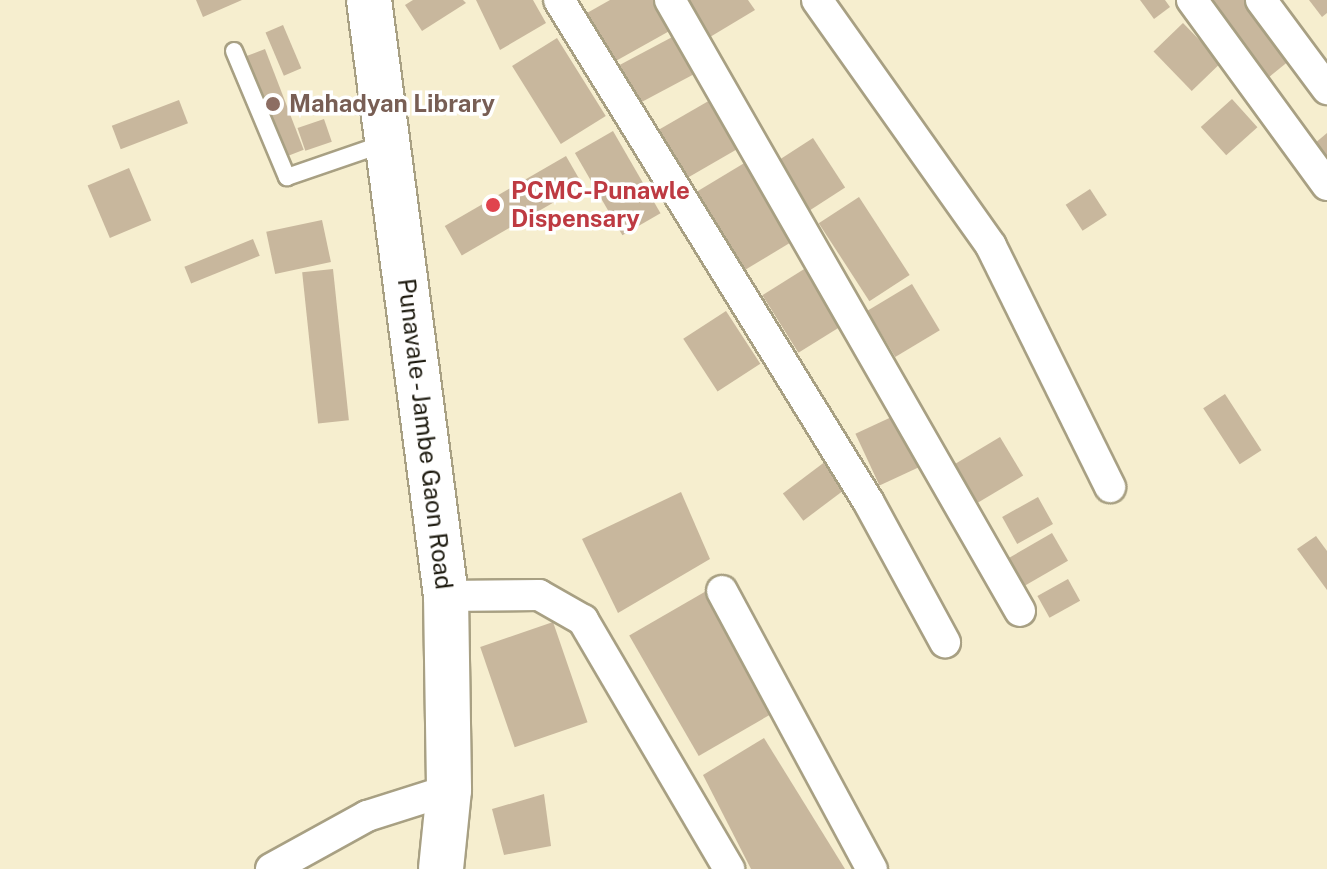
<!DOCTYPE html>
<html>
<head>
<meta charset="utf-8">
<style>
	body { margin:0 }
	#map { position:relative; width:1327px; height:869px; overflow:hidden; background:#f6eecf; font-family:"Public Sans",sans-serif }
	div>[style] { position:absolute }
	.building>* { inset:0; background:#c8b79d; transform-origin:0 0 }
	.roads { filter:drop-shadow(2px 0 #a8a083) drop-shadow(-2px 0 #a8a083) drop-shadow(0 2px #a8a083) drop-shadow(0 -2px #a8a083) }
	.lane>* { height:16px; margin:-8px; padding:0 8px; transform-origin:8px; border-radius:8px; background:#fff }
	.street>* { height:30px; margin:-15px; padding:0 15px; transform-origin:15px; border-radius:15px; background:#fff }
	.secondary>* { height:44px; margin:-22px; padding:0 22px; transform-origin:22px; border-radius:22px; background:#fff }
	.dots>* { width:22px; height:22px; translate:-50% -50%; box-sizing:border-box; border:4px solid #fff; border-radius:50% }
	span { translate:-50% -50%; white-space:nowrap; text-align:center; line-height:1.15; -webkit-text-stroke:7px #fff; paint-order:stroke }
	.education-label { font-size:24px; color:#785e54; font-weight:700 }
	.left { translate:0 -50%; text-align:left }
	.health-label { font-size:24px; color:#be3a42; font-weight:700 }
	.street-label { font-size:24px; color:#1d1a0f }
</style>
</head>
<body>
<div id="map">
	<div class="building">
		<div style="clip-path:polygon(196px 0,242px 0,203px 17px)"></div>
		<div style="clip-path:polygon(413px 0,463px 0,466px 3px,422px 31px,405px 5px)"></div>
		<div style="clip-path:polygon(476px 0,533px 0,546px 23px,500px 50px)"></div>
		<div style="clip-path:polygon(610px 0,657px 0,673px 29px,614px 62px,587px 13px)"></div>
		<div style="clip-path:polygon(688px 0,748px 0,755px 10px,710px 37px)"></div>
		<div style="clip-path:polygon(1140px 0,1165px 0,1170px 7px,1154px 19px)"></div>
		<div style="clip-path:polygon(1200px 0,1244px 0,1290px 60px,1263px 82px)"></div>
		<div style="clip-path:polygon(1309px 0,1327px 0,1327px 13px,1322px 17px)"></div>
		<div style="left:1183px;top:23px;width:55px;height:41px;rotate:46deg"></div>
		<div style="left:283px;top:25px;width:47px;height:19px;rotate:67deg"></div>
		<div style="left:676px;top:35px;width:43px;height:66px;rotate:62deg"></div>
		<div style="left:557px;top:38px;width:92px;height:53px;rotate:58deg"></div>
		<div style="left:265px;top:49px;width:108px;height:24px;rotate:69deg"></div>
		<div style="left:712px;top:99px;width:56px;height:67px;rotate:60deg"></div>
		<div style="left:1232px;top:99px;width:38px;height:42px;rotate:48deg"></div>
		<div style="left:179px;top:100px;width:25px;height:72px;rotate:69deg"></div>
		<div style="left:324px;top:119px;width:24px;height:28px;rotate:71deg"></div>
		<div style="left:613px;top:131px;width:95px;height:44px;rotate:60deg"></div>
		<div style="clip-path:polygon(1327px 133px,1327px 172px,1308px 149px)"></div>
		<div style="left:813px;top:138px;width:59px;height:47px;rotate:57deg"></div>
		<div style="left:566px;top:156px;width:34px;height:140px;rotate:60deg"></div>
		<div style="left:751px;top:159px;width:92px;height:76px;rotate:59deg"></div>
		<div style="left:129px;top:168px;width:57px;height:45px;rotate:67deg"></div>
		<div style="left:1090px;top:189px;width:31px;height:29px;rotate:57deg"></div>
		<div style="left:859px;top:197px;width:93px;height:48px;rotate:57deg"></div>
		<div style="left:322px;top:220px;width:43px;height:57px;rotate:78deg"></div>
		<div style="left:253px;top:239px;width:18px;height:74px;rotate:68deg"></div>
		<div style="left:809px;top:266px;width:68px;height:55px;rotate:58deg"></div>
		<div style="left:333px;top:269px;width:152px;height:31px;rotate:84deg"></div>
		<div style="left:912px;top:284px;width:54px;height:52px;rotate:59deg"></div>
		<div style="left:726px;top:311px;width:63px;height:51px;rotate:57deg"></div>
		<div style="left:1225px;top:394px;width:67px;height:26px;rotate:57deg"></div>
		<div style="left:898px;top:414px;width:57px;height:47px;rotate:65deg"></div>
		<div style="left:1000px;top:437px;width:45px;height:53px;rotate:59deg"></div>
		<div style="left:826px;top:461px;width:34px;height:54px;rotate:53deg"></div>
		<div style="clip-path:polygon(681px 492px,710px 559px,618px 613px,582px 539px)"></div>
		<div style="left:1038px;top:497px;width:31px;height:41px;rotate:61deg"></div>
		<div style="left:1052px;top:533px;width:32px;height:56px;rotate:60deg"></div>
		<div style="clip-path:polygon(1316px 536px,1327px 551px,1327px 590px,1297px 549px)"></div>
		<div style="left:1068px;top:579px;width:25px;height:35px;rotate:61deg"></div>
		<div style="left:708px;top:590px;width:139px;height:91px;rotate:60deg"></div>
		<div style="left:553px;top:622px;width:106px;height:77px;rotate:71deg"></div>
		<div style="clip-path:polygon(764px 738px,845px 869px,751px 869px,703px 775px)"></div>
		<div style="clip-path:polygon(544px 794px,551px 846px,504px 855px,492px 809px)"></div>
	</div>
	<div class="roads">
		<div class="lane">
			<div style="left:234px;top:51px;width:137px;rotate:67.2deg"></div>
			<div style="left:287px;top:177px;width:105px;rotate:-19deg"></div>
		</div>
		<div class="street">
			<div style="left:559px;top:0;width:589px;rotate:58.34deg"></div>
			<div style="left:868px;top:501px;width:161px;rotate:61.4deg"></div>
			<div style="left:670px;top:0;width:704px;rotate:60.19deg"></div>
			<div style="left:817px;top:0;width:301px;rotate:54.7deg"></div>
			<div style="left:991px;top:246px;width:269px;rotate:63.7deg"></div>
			<div style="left:1192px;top:0;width:229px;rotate:53.9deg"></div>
			<div style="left:1261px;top:0;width:111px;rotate:53.4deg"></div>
			<div style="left:722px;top:591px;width:316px;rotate:61.7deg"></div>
			<div style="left:446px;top:596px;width:93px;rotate:-0.6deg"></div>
			<div style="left:539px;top:595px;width:51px;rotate:29.6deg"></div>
			<div style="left:583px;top:620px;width:289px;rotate:59.6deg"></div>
			<div style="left:271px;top:869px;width:110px;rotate:-28.9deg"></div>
			<div style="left:367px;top:816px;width:86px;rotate:-17.6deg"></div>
		</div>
		<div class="secondary">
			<div style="left:369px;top:0;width:601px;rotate:82.64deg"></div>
			<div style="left:446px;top:596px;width:194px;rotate:89.1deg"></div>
			<div style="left:449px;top:790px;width:79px;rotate:95.8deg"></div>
		</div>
	</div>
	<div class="dots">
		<div style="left:273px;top:104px;background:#8d6e63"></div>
		<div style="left:493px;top:205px;background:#e0444e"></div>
	</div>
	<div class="education-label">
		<span class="left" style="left:289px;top:104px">Mahadyan Library</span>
	</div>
	<div class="health-label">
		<span class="left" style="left:511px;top:205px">PCMC-Punawle<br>Dispensary</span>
	</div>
	<div class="street-label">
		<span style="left:425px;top:434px;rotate:83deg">Punavale - Jambe Gaon Road</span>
	</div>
</div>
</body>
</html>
